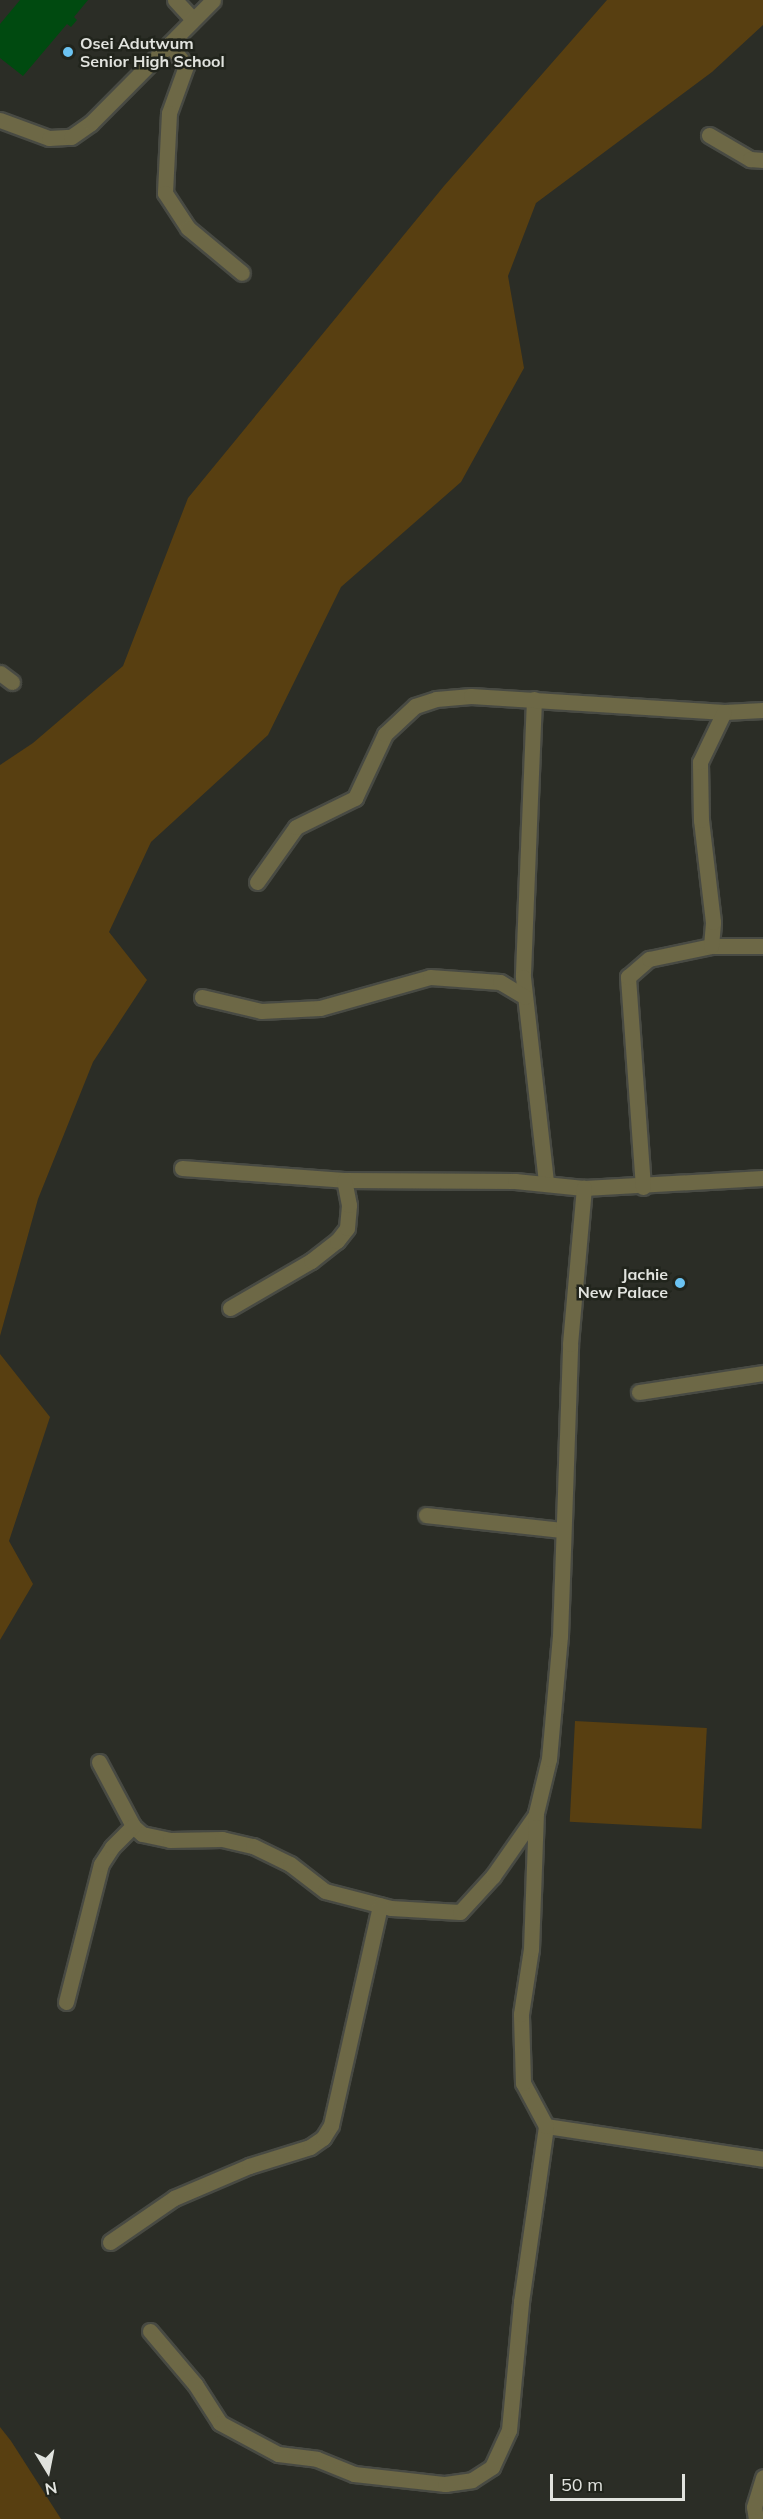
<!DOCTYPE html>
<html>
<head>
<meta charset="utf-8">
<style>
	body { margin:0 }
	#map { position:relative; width:763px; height:2519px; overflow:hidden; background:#2b2d26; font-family:Mulish,sans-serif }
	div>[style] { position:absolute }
	.green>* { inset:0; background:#583f11; transform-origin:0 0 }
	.building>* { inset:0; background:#004a10 }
	.roads { filter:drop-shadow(2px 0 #484a43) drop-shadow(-2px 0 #484a43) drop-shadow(0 2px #484a43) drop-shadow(0 -2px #484a43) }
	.minor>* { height:15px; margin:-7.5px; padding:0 7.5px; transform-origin:7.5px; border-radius:7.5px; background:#6d6846 }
	.dots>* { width:16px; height:16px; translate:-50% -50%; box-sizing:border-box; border:3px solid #21241c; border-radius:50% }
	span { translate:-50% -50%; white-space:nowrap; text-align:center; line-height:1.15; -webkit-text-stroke:5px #21241c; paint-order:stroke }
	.poi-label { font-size:16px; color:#e1e3de; font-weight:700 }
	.left { translate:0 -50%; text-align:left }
	.right { translate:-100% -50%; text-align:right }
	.north { position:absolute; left:18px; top:2441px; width:60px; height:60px; -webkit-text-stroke:4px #21241c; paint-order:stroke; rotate:170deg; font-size:16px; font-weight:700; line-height:24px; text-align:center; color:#e1e3de }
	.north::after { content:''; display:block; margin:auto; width:21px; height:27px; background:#e1e3de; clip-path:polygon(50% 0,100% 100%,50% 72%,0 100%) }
	.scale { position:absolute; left:550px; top:2474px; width:135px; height:27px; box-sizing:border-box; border:3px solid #e1e3de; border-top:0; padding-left:8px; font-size:18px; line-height:21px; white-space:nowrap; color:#e1e3de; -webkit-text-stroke:4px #21241c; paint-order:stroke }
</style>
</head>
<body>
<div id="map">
	<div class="green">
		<div style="clip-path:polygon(607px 0,763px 0,763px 25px,712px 72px,536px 203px,508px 276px,524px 368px,461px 482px,341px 587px,268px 735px,151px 842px,109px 932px,147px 980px,93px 1062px,38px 1199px,0 1336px,0 765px,33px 743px,123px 666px,188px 498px,444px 186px)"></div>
		<div style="clip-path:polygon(0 1354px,50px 1417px,9px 1541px,33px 1584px,0 1640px)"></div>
		<div style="left:575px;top:1721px;width:132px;height:101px;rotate:3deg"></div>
		<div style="clip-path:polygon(0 2427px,11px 2441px,61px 2519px,0 2519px)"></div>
	</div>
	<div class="building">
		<div style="clip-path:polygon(20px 0,88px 0,74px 17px,77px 20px,71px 27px,67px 24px,23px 76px,0 58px,0 24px)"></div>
	</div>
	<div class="roads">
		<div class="minor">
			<div style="left:175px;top:0;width:26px;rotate:47deg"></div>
			<div style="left:171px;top:46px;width:25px;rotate:53deg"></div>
			<div style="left:186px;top:66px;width:50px;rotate:109.9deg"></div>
			<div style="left:169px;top:113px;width:80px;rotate:92.9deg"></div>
			<div style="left:165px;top:193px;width:42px;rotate:56.7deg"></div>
			<div style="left:188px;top:228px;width:70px;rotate:39.8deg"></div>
			<div style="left:0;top:120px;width:52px;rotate:20.2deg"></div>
			<div style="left:49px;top:138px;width:22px;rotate:-3deg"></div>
			<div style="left:71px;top:137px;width:24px;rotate:-35deg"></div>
			<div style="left:91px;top:123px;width:173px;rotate:-45.2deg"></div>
			<div style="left:709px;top:135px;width:48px;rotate:30.3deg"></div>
			<div style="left:750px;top:159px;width:13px;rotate:4deg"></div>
			<div style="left:0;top:673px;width:15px;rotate:37deg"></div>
			<div style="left:534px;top:699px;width:278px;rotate:92.3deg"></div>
			<div style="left:523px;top:977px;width:207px;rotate:83.6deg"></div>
			<div style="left:257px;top:882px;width:67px;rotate:-54.7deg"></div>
			<div style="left:296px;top:827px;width:66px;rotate:-26.2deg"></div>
			<div style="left:355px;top:798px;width:71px;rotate:-64.9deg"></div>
			<div style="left:385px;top:734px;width:41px;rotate:-43deg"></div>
			<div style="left:415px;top:706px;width:22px;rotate:-18deg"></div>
			<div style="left:436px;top:699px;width:35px;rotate:-5deg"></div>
			<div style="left:471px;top:696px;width:254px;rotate:3.6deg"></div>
			<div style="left:724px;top:712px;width:39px;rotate:-3deg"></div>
			<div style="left:711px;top:946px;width:52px"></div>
			<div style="left:202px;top:997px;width:61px;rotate:13.3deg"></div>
			<div style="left:261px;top:1011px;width:59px;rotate:-2.9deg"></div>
			<div style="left:320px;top:1008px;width:114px;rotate:-15.7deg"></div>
			<div style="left:430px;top:977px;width:70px;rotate:4.1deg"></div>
			<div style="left:500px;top:982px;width:29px;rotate:31deg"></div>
			<div style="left:182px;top:1168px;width:162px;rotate:4.2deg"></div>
			<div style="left:344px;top:1180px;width:171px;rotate:0.3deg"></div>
			<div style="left:515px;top:1181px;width:69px;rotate:5.8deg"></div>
			<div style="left:584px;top:1188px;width:179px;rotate:-3.2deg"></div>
			<div style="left:643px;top:1187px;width:211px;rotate:-94.1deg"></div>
			<div style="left:628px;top:977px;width:28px;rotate:-41deg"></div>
			<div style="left:649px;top:959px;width:63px;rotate:-11.8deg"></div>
			<div style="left:711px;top:946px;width:24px;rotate:-85deg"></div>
			<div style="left:713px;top:922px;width:103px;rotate:-96.7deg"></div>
			<div style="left:701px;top:820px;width:58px;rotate:-91deg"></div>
			<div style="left:700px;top:762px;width:55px;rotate:-64.4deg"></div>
			<div style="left:230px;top:1308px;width:94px;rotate:-30.1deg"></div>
			<div style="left:311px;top:1261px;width:33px;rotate:-38deg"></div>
			<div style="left:337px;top:1241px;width:16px;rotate:-52deg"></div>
			<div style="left:347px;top:1228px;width:23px;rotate:-85deg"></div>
			<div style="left:349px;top:1205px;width:25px;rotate:-101deg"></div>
			<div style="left:639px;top:1392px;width:125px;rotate:-8.7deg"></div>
			<div style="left:426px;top:1515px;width:136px;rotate:6.3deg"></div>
			<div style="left:99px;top:1762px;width:72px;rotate:62deg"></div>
			<div style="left:133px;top:1826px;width:12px;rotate:42deg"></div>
			<div style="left:142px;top:1834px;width:29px;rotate:12deg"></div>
			<div style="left:170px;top:1840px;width:52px;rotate:-1.1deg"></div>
			<div style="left:222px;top:1839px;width:32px;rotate:13deg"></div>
			<div style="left:253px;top:1846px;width:41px;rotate:25.9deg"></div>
			<div style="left:290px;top:1864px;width:44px;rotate:37.6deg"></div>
			<div style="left:325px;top:1891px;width:68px;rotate:14.4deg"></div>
			<div style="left:391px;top:1908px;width:69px;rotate:3.3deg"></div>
			<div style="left:460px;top:1912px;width:49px;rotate:-47.5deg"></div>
			<div style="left:493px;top:1876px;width:73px;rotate:-55deg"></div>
			<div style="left:66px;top:2002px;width:142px;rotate:-75.8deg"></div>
			<div style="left:101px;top:1864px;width:20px;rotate:-57deg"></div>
			<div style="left:112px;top:1847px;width:30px;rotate:-45deg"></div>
			<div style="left:546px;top:2126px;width:219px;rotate:8.6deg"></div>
			<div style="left:110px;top:2242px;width:78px;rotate:-34.5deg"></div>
			<div style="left:174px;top:2198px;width:82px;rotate:-23.1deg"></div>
			<div style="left:249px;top:2166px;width:64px;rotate:-17.3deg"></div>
			<div style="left:310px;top:2147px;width:16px;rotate:-35deg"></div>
			<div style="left:323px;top:2138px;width:15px;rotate:-58deg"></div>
			<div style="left:331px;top:2125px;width:225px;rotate:-77.4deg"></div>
			<div style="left:150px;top:2331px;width:70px;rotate:49.7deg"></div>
			<div style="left:195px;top:2384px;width:46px;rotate:57.3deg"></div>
			<div style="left:220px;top:2423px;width:66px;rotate:28.1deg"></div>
			<div style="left:278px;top:2454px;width:39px;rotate:7deg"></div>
			<div style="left:317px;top:2459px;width:40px;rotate:22deg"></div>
			<div style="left:354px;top:2474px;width:92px;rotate:6.3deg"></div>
			<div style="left:445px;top:2484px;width:27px;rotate:-8deg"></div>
			<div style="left:472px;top:2480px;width:24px;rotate:-33deg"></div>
			<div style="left:492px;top:2467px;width:41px;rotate:-65.3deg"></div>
			<div style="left:509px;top:2430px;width:129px;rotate:-84.6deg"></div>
			<div style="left:521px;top:2302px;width:178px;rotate:-81.9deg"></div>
			<div style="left:546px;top:2126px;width:49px;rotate:-118.1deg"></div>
			<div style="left:523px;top:2083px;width:69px;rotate:-91.7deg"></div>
			<div style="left:521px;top:2014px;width:66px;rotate:-81.3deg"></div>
			<div style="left:531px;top:1949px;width:136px;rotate:-87.9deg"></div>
			<div style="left:536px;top:1813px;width:56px;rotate:-76.5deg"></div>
			<div style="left:549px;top:1759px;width:123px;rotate:-84.9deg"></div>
			<div style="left:560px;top:1636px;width:292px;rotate:-88deg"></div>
			<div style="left:570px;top:1344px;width:157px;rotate:-84.9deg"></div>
			<div style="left:756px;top:2519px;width:12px;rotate:-99deg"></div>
			<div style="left:754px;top:2507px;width:31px;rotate:-73deg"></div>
		</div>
	</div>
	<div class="dots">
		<div style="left:68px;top:52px;background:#6bc3f2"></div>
		<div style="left:680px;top:1283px;background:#6bc3f2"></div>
	</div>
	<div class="poi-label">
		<span class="left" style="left:80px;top:52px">Osei Adutwum<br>Senior High School</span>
		<span class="right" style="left:668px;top:1283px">Jachie<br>New Palace</span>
	</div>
	<div class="north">N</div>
	<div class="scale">50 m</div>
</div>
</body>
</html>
